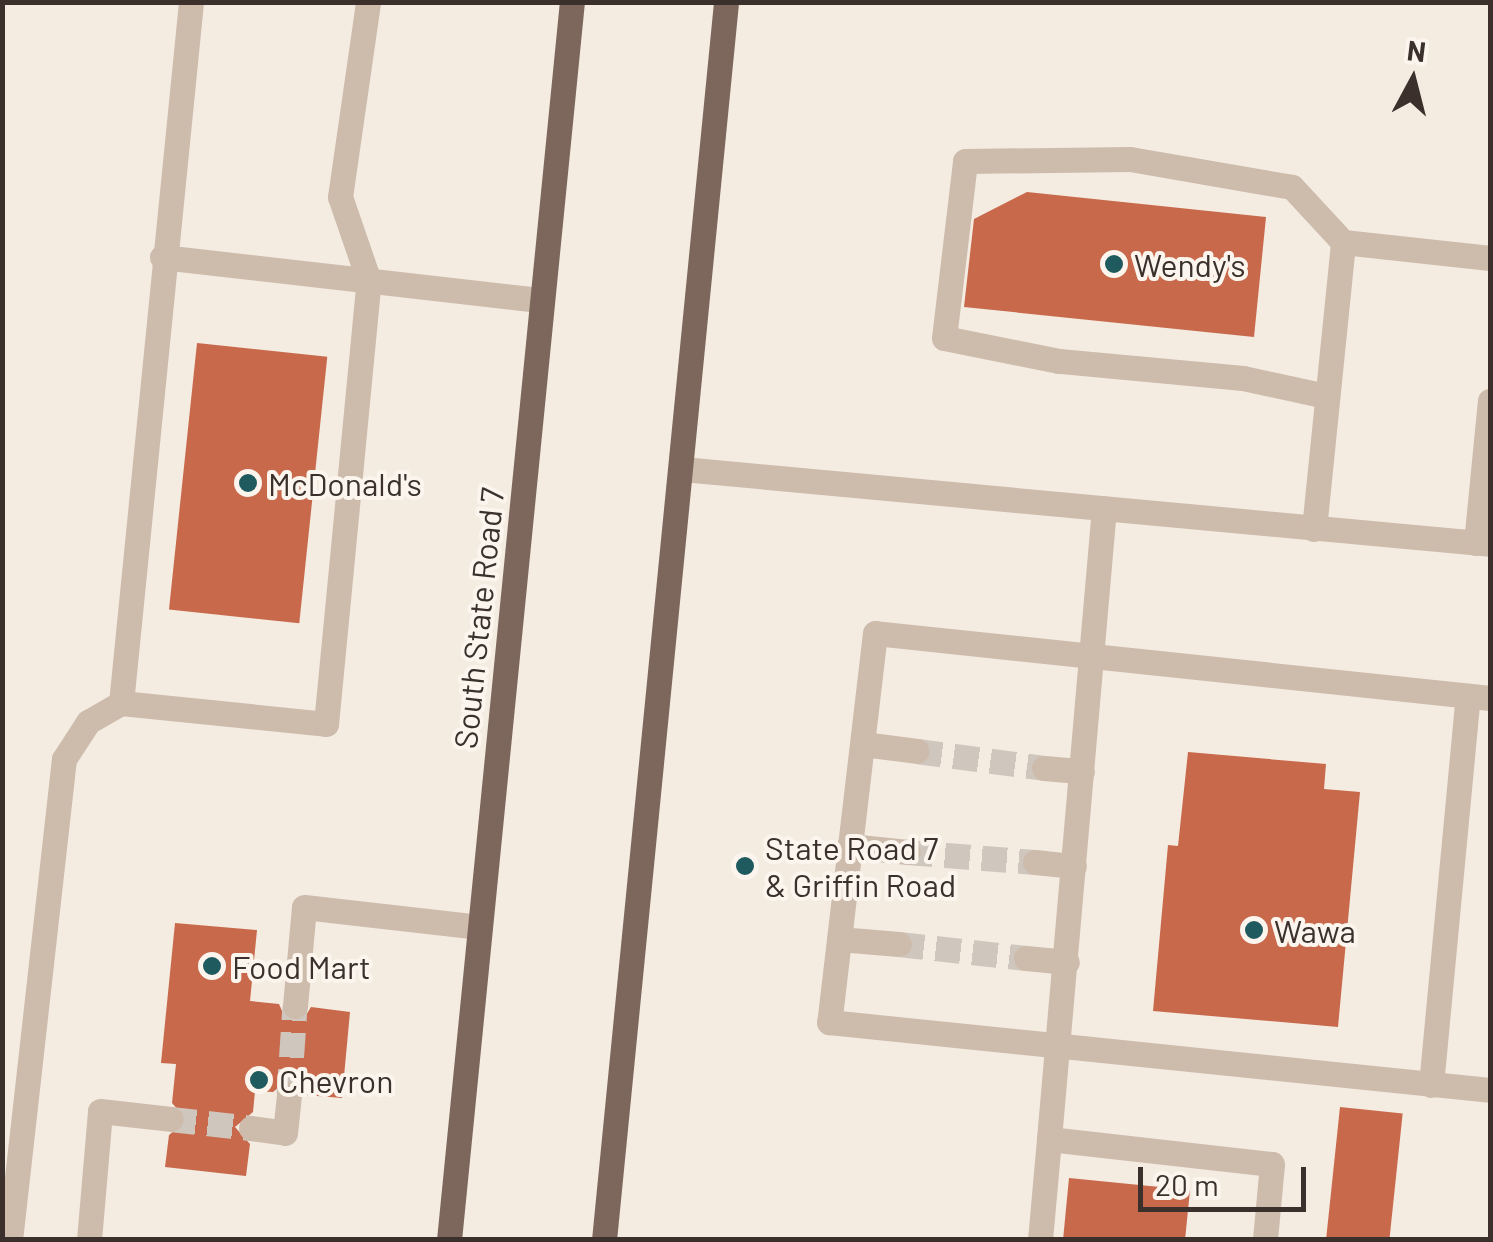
<!DOCTYPE html>
<html>
<head>
<meta charset="utf-8">
<style>
	body { margin:0 }
	#map { position:relative; width:1493px; height:1242px; overflow:hidden; background:#f4ebe1; font-family:Barlow,sans-serif }
	div>[style] { position:absolute }
	.building>* { inset:0; background:#c8694b; transform-origin:0 0 }
	.minor-tunnel>* { height:25px; margin-top:-12.5px; transform-origin:0; background:repeating-linear-gradient(90deg,#cfc6bd 0 25px,transparent 0 37px) }
	.minor>* { height:25px; margin:-12.5px; padding:0 12.5px; transform-origin:12.5px; border-radius:12.5px; background:#cdbbac }
	.major>* { height:25px; margin:-12.5px; padding:0 12.5px; transform-origin:12.5px; border-radius:12.5px; background:#7d675c }
	.dots>* { width:28px; height:28px; translate:-50% -50%; box-sizing:border-box; border:5px solid #fbf5ee; border-radius:50% }
	span { translate:-50% -50%; white-space:nowrap; text-align:center; line-height:1.15; -webkit-text-stroke:8px #fbf5ee; paint-order:stroke }
	.poi-label { font-size:32px; color:#3b302b }
	.left { translate:0 -50%; text-align:left }
	.street-label { font-size:32px; color:#3b302b }
	.frame { position:absolute; inset:0; border:5px solid #3b302b; pointer-events:none }
	.north { position:absolute; left:1363px; top:30px; width:100px; height:100px; -webkit-text-stroke:8px #fbf5ee; paint-order:stroke; rotate:7deg; font-size:28px; font-weight:700; line-height:40px; text-align:center; color:#3b302b }
	.north::after { content:''; display:block; margin:auto; width:35px; height:45px; background:#3b302b; clip-path:polygon(50% 0,100% 100%,50% 72%,0 100%) }
	.scale { position:absolute; left:1138px; top:1167px; width:168px; height:45px; box-sizing:border-box; border:5px solid #3b302b; border-top:0; padding-left:12px; font-size:30px; line-height:35px; white-space:nowrap; color:#3b302b; -webkit-text-stroke:8px #fbf5ee; paint-order:stroke }
</style>
</head>
<body>
<div id="map">
	<div class="building">
		<div style="clip-path:polygon(1027px 192px,1266px 217px,1254px 337px,964px 307px,974px 219px)"></div>
		<div style="left:197px;top:343px;width:131px;height:268px;rotate:6deg"></div>
		<div style="clip-path:polygon(1188px 752px,1326px 764px,1324px 789px,1360px 792px,1338px 1027px,1153px 1011px,1168px 845px,1178px 846px)"></div>
		<div style="clip-path:polygon(175px 923px,257px 930px,250px 1001px,279px 1004px,286px 1020px,303px 1020px,311px 1007px,350px 1012px,342px 1098px,305px 1095px,290px 1078px,273px 1092px,255px 1091px,253px 1112px,235px 1127px,250px 1144px,246px 1176px,165px 1167px,169px 1135px,187px 1120px,172px 1103px,176px 1064px,161px 1063px)"></div>
		<div style="left:1340px;top:1107px;width:63px;height:134px;rotate:6deg"></div>
		<div style="clip-path:polygon(1069px 1178px,1190px 1190px,1185px 1240px,1063px 1240px)"></div>
	</div>
	<div class="minor-tunnel">
		<div style="left:917px;top:751px;width:128px;rotate:7.6deg"></div>
		<div style="left:908px;top:852px;width:127px;rotate:4.5deg"></div>
		<div style="left:899px;top:944px;width:128px;rotate:6.3deg"></div>
		<div style="left:289px;top:1094px;width:88px;rotate:-86.1deg"></div>
		<div style="left:171px;top:1119px;width:81px;rotate:6.4deg"></div>
	</div>
	<div class="minor">
		<div style="left:191px;top:2px;width:704px;rotate:95.7deg"></div>
		<div style="left:121px;top:703px;width:206px;rotate:5.8deg"></div>
		<div style="left:326px;top:724px;width:445px;rotate:-84.5deg"></div>
		<div style="left:369px;top:281px;width:89px;rotate:-109deg"></div>
		<div style="left:340px;top:197px;width:197px;rotate:-81.8deg"></div>
		<div style="left:162px;top:257px;width:382px;rotate:6.5deg"></div>
		<div style="left:1326px;top:396px;width:85px;rotate:-167.8deg"></div>
		<div style="left:1243px;top:378px;width:185px;rotate:-174.7deg"></div>
		<div style="left:1059px;top:361px;width:117px;rotate:-168.7deg"></div>
		<div style="left:944px;top:338px;width:178px;rotate:-83.2deg"></div>
		<div style="left:965px;top:161px;width:165px;rotate:-0.7deg"></div>
		<div style="left:1130px;top:159px;width:164px;rotate:9.8deg"></div>
		<div style="left:1292px;top:187px;width:75px;rotate:47.2deg"></div>
		<div style="left:682px;top:469px;width:811px;rotate:5.3deg"></div>
		<div style="left:1314px;top:529px;width:288px;rotate:-84.2deg"></div>
		<div style="left:1343px;top:242px;width:148px;rotate:6.2deg"></div>
		<div style="left:1476px;top:543px;width:143px;rotate:-84.4deg"></div>
		<div style="left:1490px;top:698px;width:618px;rotate:-173.97deg"></div>
		<div style="left:875px;top:633px;width:392px;rotate:96.7deg"></div>
		<div style="left:829px;top:1022px;width:664px;rotate:5.87deg"></div>
		<div style="left:863px;top:744px;width:54px;rotate:7.4deg"></div>
		<div style="left:1044px;top:768px;width:38px;rotate:5deg"></div>
		<div style="left:849px;top:846px;width:59px;rotate:5.8deg"></div>
		<div style="left:1035px;top:862px;width:39px;rotate:6deg"></div>
		<div style="left:839px;top:939px;width:60px;rotate:4.8deg"></div>
		<div style="left:1026px;top:958px;width:41px;rotate:5.6deg"></div>
		<div style="left:295px;top:1006px;width:99px;rotate:-84.8deg"></div>
		<div style="left:304px;top:907px;width:177px;rotate:6.5deg"></div>
		<div style="left:1431px;top:1085px;width:391px;rotate:-84.6deg"></div>
		<div style="left:251px;top:1128px;width:34px;rotate:8deg"></div>
		<div style="left:285px;top:1133px;width:39px;rotate:-84deg"></div>
		<div style="left:1049px;top:1139px;width:633px;rotate:-85.02deg"></div>
		<div style="left:10px;top:1240px;width:484px;rotate:-83.6deg"></div>
		<div style="left:64px;top:759px;width:44px;rotate:-57deg"></div>
		<div style="left:88px;top:722px;width:38px;rotate:-30deg"></div>
		<div style="left:89px;top:1240px;width:129px;rotate:-85.1deg"></div>
		<div style="left:100px;top:1111px;width:71px;rotate:6.4deg"></div>
		<div style="left:1040px;top:1240px;width:101px;rotate:-84.9deg"></div>
		<div style="left:1049px;top:1139px;width:224px;rotate:6.4deg"></div>
		<div style="left:1272px;top:1164px;width:76px;rotate:95.3deg"></div>
	</div>
	<div class="major">
		<div style="left:449px;top:1240px;width:1244px;rotate:-84.33deg"></div>
		<div style="left:604px;top:1240px;width:1244px;rotate:-84.37deg"></div>
	</div>
	<div class="dots">
		<div style="left:1114px;top:264px;background:#1f5a5e"></div>
		<div style="left:248px;top:483px;background:#1f5a5e"></div>
		<div style="left:745px;top:866px;background:#1f5a5e"></div>
		<div style="left:1254px;top:930px;background:#1f5a5e"></div>
		<div style="left:212px;top:966px;background:#1f5a5e"></div>
		<div style="left:259px;top:1080px;background:#1f5a5e"></div>
	</div>
	<div class="poi-label">
		<span class="left" style="left:1134px;top:264px">Wendy's</span>
		<span class="left" style="left:268px;top:483px">McDonald's</span>
		<span class="left" style="left:765px;top:866px">State Road 7<br>&amp; Griffin Road</span>
		<span class="left" style="left:1274px;top:930px">Wawa</span>
		<span class="left" style="left:232px;top:966px">Food Mart</span>
		<span class="left" style="left:279px;top:1080px">Chevron</span>
	</div>
	<div class="street-label">
		<span style="left:478px;top:618px;rotate:-84deg">South State Road 7</span>
	</div>
	<div class="frame"></div>
	<div class="north">N</div>
	<div class="scale">20 m</div>
</div>
</body>
</html>
